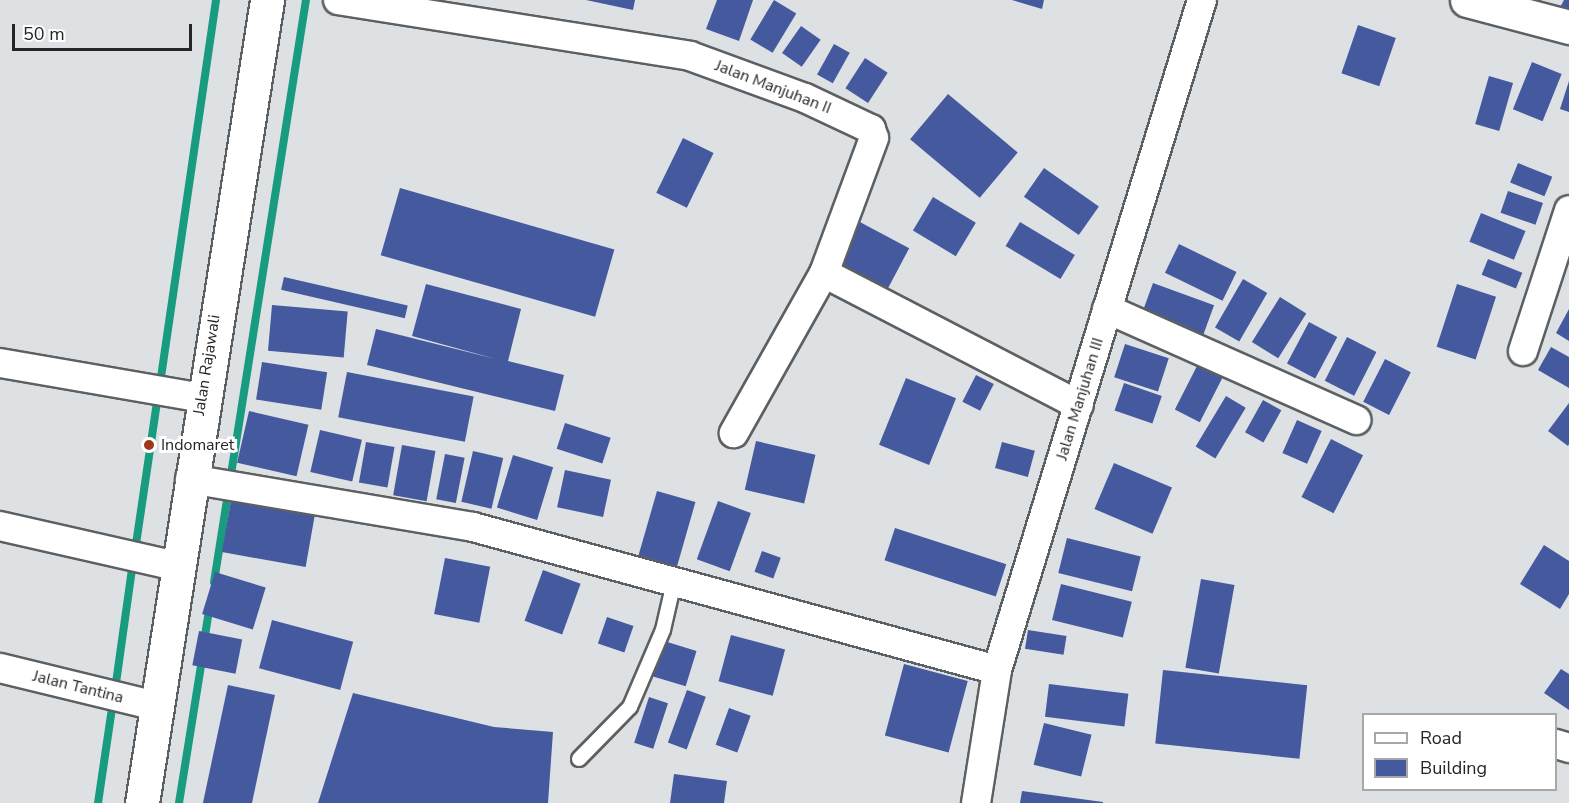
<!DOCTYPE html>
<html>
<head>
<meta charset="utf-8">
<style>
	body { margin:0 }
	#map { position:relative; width:1569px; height:803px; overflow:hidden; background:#dde1e4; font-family:"Nunito Sans",sans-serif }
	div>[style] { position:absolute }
	.stream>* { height:8px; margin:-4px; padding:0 4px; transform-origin:4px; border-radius:4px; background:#199b7f }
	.building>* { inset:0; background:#455a9e; transform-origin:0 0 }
	.roads { filter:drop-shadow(2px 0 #5c6063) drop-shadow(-2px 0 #5c6063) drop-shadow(0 2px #5c6063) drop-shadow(0 -2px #5c6063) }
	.lane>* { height:14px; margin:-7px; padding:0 7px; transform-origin:7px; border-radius:7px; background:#fff }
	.street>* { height:28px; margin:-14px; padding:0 14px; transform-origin:14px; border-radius:14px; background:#fff }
	.secondary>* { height:33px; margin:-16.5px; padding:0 16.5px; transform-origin:16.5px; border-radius:16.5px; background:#fff }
	.dots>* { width:16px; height:16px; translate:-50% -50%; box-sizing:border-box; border:3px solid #fff; border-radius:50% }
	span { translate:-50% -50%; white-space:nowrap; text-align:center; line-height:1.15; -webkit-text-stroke:6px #fff; paint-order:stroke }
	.street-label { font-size:16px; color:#242526 }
	.poi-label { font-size:16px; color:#242526 }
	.left { translate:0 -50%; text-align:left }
	.legend { position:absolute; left:1362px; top:713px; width:195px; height:78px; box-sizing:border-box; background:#fff; border:2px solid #a7a8a8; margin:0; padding:8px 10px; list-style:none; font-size:18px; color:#242526 }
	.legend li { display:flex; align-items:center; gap:12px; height:30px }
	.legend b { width:30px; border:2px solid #a7a8a8 }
	.scale { position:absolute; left:12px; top:24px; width:180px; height:27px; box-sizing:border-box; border:3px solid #242526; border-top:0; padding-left:8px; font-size:18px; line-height:21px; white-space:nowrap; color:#242526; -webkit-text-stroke:4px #fff; paint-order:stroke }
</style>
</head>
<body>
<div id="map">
	<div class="stream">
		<div style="left:160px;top:384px;width:388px;rotate:-81.7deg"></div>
		<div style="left:135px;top:551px;width:157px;rotate:-81.6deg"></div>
		<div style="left:214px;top:582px;width:589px;rotate:-81.02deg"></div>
		<div style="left:204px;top:642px;width:36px;rotate:-81deg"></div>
		<div style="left:115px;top:690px;width:129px;rotate:-82deg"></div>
		<div style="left:98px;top:803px;width:102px;rotate:-81.6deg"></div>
		<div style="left:179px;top:803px;width:146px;rotate:-80.9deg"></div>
	</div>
	<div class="building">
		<div style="clip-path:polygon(586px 0,635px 0,633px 10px)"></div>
		<div style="clip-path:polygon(717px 0,753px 0,739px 41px,706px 29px)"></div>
		<div style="left:774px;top:0;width:26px;height:46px;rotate:31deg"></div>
		<div style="clip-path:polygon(1012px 0,1044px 0,1042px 9px)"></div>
		<div style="clip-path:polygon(1564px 0,1569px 0,1569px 17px,1558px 11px)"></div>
		<div style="left:1358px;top:25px;width:40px;height:51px;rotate:19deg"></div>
		<div style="left:801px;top:26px;width:24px;height:33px;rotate:35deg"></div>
		<div style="left:834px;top:44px;width:18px;height:35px;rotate:29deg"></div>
		<div style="left:865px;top:58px;width:27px;height:36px;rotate:33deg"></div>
		<div style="left:1532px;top:62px;width:32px;height:51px;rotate:22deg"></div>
		<div style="left:1489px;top:76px;width:25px;height:50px;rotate:16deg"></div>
		<div style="clip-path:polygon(1569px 81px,1569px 112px,1560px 109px)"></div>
		<div style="left:948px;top:94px;width:91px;height:59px;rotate:40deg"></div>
		<div style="left:683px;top:138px;width:34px;height:61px;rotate:26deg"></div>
		<div style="left:1518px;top:163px;width:37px;height:21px;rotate:22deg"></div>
		<div style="left:1044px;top:168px;width:67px;height:35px;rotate:35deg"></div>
		<div style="left:400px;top:188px;width:223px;height:70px;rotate:16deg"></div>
		<div style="left:1508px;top:191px;width:37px;height:23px;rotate:19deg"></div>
		<div style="left:933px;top:197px;width:50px;height:39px;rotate:31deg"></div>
		<div style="left:1481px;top:213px;width:48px;height:31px;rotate:22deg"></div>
		<div style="left:858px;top:221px;width:58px;height:50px;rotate:28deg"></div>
		<div style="left:1020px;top:222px;width:64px;height:28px;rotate:31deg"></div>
		<div style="left:1179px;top:244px;width:64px;height:32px;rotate:26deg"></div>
		<div style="left:1488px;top:259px;width:37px;height:17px;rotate:22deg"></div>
		<div style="left:284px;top:277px;width:127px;height:13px;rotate:13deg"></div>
		<div style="left:1243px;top:279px;width:28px;height:56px;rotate:30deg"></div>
		<div style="left:1153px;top:283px;width:65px;height:35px;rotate:20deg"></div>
		<div style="clip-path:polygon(426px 284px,521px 309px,508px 361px,564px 375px,555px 411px,367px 365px,376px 329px,496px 359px,412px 336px)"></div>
		<div style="left:1457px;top:284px;width:41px;height:66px;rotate:18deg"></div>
		<div style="left:1280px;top:297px;width:31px;height:53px;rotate:32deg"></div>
		<div style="left:272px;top:305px;width:76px;height:46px;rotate:5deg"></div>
		<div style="clip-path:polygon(1569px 309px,1569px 341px,1556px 333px)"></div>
		<div style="left:1309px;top:322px;width:32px;height:47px;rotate:28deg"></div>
		<div style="left:1347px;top:337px;width:33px;height:49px;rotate:27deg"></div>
		<div style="left:1125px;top:344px;width:46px;height:35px;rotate:18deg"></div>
		<div style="clip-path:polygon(1551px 347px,1569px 357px,1569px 388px,1538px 370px)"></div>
		<div style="left:1385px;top:359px;width:29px;height:48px;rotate:27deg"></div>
		<div style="left:262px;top:362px;width:66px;height:38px;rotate:9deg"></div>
		<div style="left:1198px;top:364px;width:28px;height:51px;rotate:27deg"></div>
		<div style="left:347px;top:372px;width:129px;height:46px;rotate:11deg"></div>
		<div style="left:976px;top:375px;width:20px;height:30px;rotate:27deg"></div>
		<div style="left:906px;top:378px;width:54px;height:72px;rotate:22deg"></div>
		<div style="left:1124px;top:383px;width:40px;height:29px;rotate:19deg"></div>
		<div style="left:1226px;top:396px;width:23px;height:59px;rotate:31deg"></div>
		<div style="left:1263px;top:400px;width:21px;height:37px;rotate:29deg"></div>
		<div style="clip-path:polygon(1569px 403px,1569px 444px,1568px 446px,1548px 431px)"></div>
		<div style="left:249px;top:411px;width:61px;height:53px;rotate:13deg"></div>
		<div style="left:1297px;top:420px;width:27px;height:36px;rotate:24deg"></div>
		<div style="left:565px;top:423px;width:48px;height:27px;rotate:18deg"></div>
		<div style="left:320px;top:430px;width:43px;height:43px;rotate:13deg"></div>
		<div style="left:1331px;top:439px;width:36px;height:65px;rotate:27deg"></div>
		<div style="left:756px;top:441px;width:61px;height:50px;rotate:13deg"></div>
		<div style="left:366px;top:442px;width:29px;height:41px;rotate:10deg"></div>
		<div style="left:1002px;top:442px;width:34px;height:27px;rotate:15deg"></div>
		<div style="left:402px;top:445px;width:34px;height:51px;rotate:10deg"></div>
		<div style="left:473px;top:451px;width:31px;height:52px;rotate:13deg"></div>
		<div style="left:445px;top:454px;width:20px;height:46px;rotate:11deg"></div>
		<div style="left:513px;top:455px;width:42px;height:55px;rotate:17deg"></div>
		<div style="left:1114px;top:463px;width:63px;height:50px;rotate:23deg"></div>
		<div style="left:565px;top:470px;width:47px;height:38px;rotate:12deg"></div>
		<div style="left:657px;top:491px;width:40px;height:68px;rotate:16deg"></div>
		<div style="left:232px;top:495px;width:85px;height:58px;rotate:10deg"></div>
		<div style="left:718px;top:501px;width:35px;height:62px;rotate:20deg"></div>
		<div style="left:895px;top:528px;width:117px;height:34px;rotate:18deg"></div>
		<div style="left:1067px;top:538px;width:76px;height:36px;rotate:14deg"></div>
		<div style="clip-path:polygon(1544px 545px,1569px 561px,1569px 594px,1560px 609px,1520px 584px)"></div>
		<div style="left:762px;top:551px;width:20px;height:22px;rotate:20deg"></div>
		<div style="left:445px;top:558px;width:46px;height:57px;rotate:11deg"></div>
		<div style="left:543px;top:570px;width:40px;height:54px;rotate:20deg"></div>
		<div style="left:215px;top:572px;width:53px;height:44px;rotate:17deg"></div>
		<div style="left:1201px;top:579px;width:34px;height:90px;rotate:10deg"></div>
		<div style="left:1061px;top:584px;width:73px;height:37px;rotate:14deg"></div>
		<div style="left:607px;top:617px;width:28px;height:28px;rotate:19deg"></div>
		<div style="left:272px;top:620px;width:84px;height:50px;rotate:15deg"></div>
		<div style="left:1028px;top:630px;width:39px;height:19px;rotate:9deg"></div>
		<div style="left:199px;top:631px;width:44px;height:35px;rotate:11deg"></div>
		<div style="left:731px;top:635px;width:56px;height:48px;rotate:15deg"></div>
		<div style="left:664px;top:641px;width:34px;height:37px;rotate:17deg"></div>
		<div style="left:904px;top:664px;width:66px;height:74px;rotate:15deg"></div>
		<div style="clip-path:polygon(1561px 669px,1569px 674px,1569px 710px,1544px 693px)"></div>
		<div style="left:1163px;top:670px;width:145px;height:74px;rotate:6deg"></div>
		<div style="left:1049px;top:684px;width:80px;height:33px;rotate:7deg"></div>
		<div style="left:228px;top:685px;width:48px;height:121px;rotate:12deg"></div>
		<div style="left:687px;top:690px;width:20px;height:56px;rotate:20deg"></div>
		<div style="clip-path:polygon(353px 693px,494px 727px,553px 732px,548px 803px,318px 803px)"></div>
		<div style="left:649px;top:697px;width:20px;height:48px;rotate:18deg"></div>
		<div style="left:729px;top:708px;width:23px;height:39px;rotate:20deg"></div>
		<div style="left:1044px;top:723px;width:49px;height:43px;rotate:14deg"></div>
		<div style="clip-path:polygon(674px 774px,727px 781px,724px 803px,670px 803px)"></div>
		<div style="clip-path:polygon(1022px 791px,1103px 802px,1103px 803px,1020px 803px)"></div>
	</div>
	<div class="roads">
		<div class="lane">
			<div style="left:579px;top:759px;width:73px;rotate:-45.6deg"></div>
			<div style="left:630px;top:707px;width:84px;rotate:-66.8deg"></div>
			<div style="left:663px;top:630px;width:49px;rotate:-77.1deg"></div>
		</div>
		<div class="street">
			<div style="left:338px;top:0;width:356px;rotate:9deg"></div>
			<div style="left:690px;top:56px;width:122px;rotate:20.1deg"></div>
			<div style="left:805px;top:98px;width:73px;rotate:25.2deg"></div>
			<div style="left:871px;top:129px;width:9px;rotate:72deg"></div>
			<div style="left:874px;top:138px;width:144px;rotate:110.3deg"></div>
			<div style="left:824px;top:273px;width:184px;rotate:119.4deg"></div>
			<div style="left:824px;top:273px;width:287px;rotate:27.4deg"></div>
			<div style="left:1107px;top:309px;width:273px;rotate:24deg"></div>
			<div style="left:1523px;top:351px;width:148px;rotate:-71.9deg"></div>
			<div style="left:0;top:363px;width:205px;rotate:9.8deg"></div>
			<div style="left:190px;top:479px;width:287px;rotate:9.6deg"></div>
			<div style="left:473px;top:527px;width:543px;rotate:15.26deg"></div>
			<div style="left:0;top:526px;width:180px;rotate:12.8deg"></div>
			<div style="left:0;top:668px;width:161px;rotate:13.7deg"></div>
			<div style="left:1556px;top:744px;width:14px;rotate:17deg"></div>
			<div style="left:976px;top:803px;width:135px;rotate:-81deg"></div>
			<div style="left:997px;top:670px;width:701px;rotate:-72.99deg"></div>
		</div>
		<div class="secondary">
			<div style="left:1467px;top:0;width:106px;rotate:14.8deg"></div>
			<div style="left:142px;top:803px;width:813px;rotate:-81.15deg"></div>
		</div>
	</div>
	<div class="dots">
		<div style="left:149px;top:445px;background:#9f3819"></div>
	</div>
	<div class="street-label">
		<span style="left:773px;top:87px;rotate:21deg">Jalan Manjuhan II</span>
		<span style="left:207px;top:365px;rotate:-81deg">Jalan Rajawali</span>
		<span style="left:1080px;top:399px;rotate:-73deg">Jalan Manjuhan III</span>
		<span style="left:78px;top:687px;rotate:14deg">Jalan Tantina</span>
	</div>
	<div class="poi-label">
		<span class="left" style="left:161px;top:445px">Indomaret</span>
	</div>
	<ul class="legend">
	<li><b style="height:8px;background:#fff"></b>Road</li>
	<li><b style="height:16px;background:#455a9e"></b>Building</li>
	</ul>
	<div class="scale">50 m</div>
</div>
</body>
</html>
